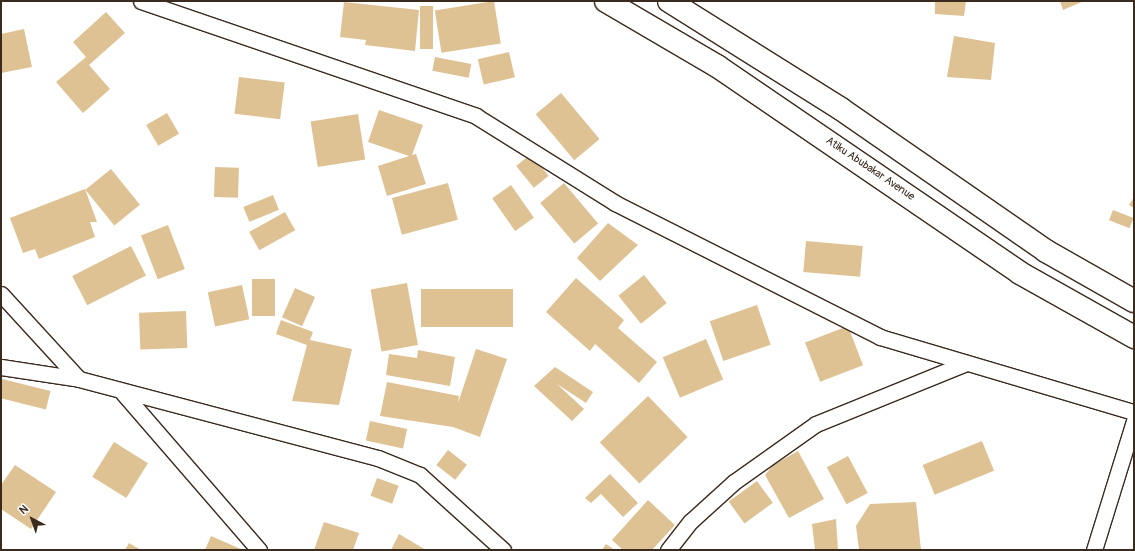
<!DOCTYPE html>
<html>
<head>
<meta charset="utf-8">
<style>
	body { margin:0 }
	#map { position:relative; width:1135px; height:551px; overflow:hidden; background:#fff; font-family:Pangolin,sans-serif }
	div>[style] { position:absolute }
	.building>* { inset:0; background:#dfc293; transform-origin:0 0 }
	.roads { filter:drop-shadow(1px 0 #3b2a1e) drop-shadow(-1px 0 #3b2a1e) drop-shadow(0 1px #3b2a1e) drop-shadow(0 -1px #3b2a1e) }
	.street>* { height:15px; margin:-7.5px; padding:0 7.5px; transform-origin:7.5px; border-radius:7.5px; background:#fff }
	.primary>* { height:22px; margin:-11px; padding:0 11px; transform-origin:11px; border-radius:11px; background:#fff }
	span { translate:-50% -50%; white-space:nowrap; text-align:center; line-height:1.15; -webkit-text-stroke:3px #fff; paint-order:stroke }
	.street-label { font-size:11px; color:#3b2a1e }
	.frame { position:absolute; inset:0; border:2px solid #3b2a1e; pointer-events:none }
	.north { position:absolute; left:12px; top:499px; width:40px; height:40px; -webkit-text-stroke:3px #fff; paint-order:stroke; rotate:319deg; font-size:11px; font-weight:700; line-height:16px; text-align:center; color:#3b2a1e }
	.north::after { content:''; display:block; margin:auto; width:14px; height:18px; background:#3b2a1e; clip-path:polygon(50% 0,100% 100%,50% 72%,0 100%) }
</style>
</head>
<body>
<div id="map">
	<div class="building">
		<div style="left:494px;top:1px;width:43px;height:60px;rotate:81deg"></div>
		<div style="clip-path:polygon(935px 1px,966px 1px,964px 16px,935px 14px)"></div>
		<div style="clip-path:polygon(1060px 1px,1084px 1px,1063px 10px)"></div>
		<div style="clip-path:polygon(344px 2px,419px 10px,415px 51px,365px 45px,366px 40px,340px 37px)"></div>
		<div style="left:420px;top:6px;width:13px;height:43px"></div>
		<div style="clip-path:polygon(106px 12px,125px 33px,89px 65px,110px 89px,83px 113px,56px 82px,86px 57px,73px 42px)"></div>
		<div style="clip-path:polygon(24px 29px,32px 67px,1px 73px,1px 34px)"></div>
		<div style="clip-path:polygon(954px 36px,995px 43px,991px 80px,947px 77px)"></div>
		<div style="left:509px;top:52px;width:26px;height:32px;rotate:77deg"></div>
		<div style="left:435px;top:57px;width:37px;height:14px;rotate:11deg"></div>
		<div style="left:239px;top:77px;width:46px;height:37px;rotate:7deg"></div>
		<div style="left:561px;top:93px;width:60px;height:33px;rotate:50deg"></div>
		<div style="clip-path:polygon(379px 110px,423px 125px,412px 155px,416px 154px,426px 184px,387px 196px,378px 166px,409px 156px,368px 142px)"></div>
		<div style="left:167px;top:113px;width:24px;height:24px;rotate:60deg"></div>
		<div style="left:358px;top:114px;width:46px;height:48px;rotate:81deg"></div>
		<div style="left:531px;top:154px;width:28px;height:19px;rotate:51deg"></div>
		<div style="left:215px;top:167px;width:24px;height:30px;rotate:2deg"></div>
		<div style="left:111px;top:169px;width:46px;height:33px;rotate:51deg"></div>
		<div style="left:448px;top:183px;width:38px;height:58px;rotate:75deg"></div>
		<div style="left:564px;top:183px;width:53px;height:31px;rotate:50deg"></div>
		<div style="left:511px;top:185px;width:40px;height:23px;rotate:55deg"></div>
		<div style="clip-path:polygon(85px 189px,97px 222px,90px 222px,95px 237px,39px 259px,35px 249px,23px 253px,10px 218px)"></div>
		<div style="left:273px;top:195px;width:16px;height:32px;rotate:68deg"></div>
		<div style="clip-path:polygon(1134px 197px,1134px 208px,1129px 205px)"></div>
		<div style="left:1113px;top:210px;width:22px;height:11px;rotate:21deg"></div>
		<div style="left:285px;top:212px;width:21px;height:41px;rotate:61deg"></div>
		<div style="clip-path:polygon(608px 223px,638px 245px,600px 281px,577px 258px)"></div>
		<div style="left:168px;top:225px;width:47px;height:29px;rotate:69deg"></div>
		<div style="left:806px;top:241px;width:57px;height:31px;rotate:5deg"></div>
		<div style="left:131px;top:246px;width:33px;height:66px;rotate:63deg"></div>
		<div style="left:644px;top:275px;width:36px;height:33px;rotate:51deg"></div>
		<div style="clip-path:polygon(576px 278px,624px 320px,618px 328px,657px 362px,639px 383px,595px 344px,590px 351px,546px 312px)"></div>
		<div style="left:252px;top:279px;width:23px;height:37px"></div>
		<div style="left:407px;top:283px;width:63px;height:37px;rotate:80deg"></div>
		<div style="left:242px;top:285px;width:35px;height:35px;rotate:78deg"></div>
		<div style="left:295px;top:288px;width:22px;height:32px;rotate:24deg"></div>
		<div style="left:513px;top:289px;width:38px;height:92px;rotate:90deg"></div>
		<div style="left:757px;top:305px;width:42px;height:50px;rotate:71deg"></div>
		<div style="left:186px;top:311px;width:37px;height:47px;rotate:88deg"></div>
		<div style="clip-path:polygon(281px 320px,313px 332px,310px 340px,352px 349px,339px 405px,292px 401px,307px 345px,276px 334px)"></div>
		<div style="left:848px;top:326px;width:42px;height:46px;rotate:69deg"></div>
		<div style="left:706px;top:339px;width:44px;height:47px;rotate:67deg"></div>
		<div style="clip-path:polygon(476px 349px,507px 359px,480px 437px,453px 427px,380px 416px,387px 382px,459px 396px,458px 403px)"></div>
		<div style="clip-path:polygon(418px 350px,455px 357px,450px 386px,386px 375px,389px 354px,417px 358px)"></div>
		<div style="clip-path:polygon(555px 367px,593px 392px,586px 403px,557px 384px,584px 409px,572px 421px,534px 386px)"></div>
		<div style="left:2px;top:379px;width:50px;height:19px;rotate:14deg"></div>
		<div style="left:648px;top:396px;width:57px;height:67px;rotate:46deg"></div>
		<div style="left:370px;top:421px;width:38px;height:20px;rotate:12deg"></div>
		<div style="left:982px;top:441px;width:32px;height:64px;rotate:68deg"></div>
		<div style="left:114px;top:442px;width:40px;height:41px;rotate:32deg"></div>
		<div style="left:448px;top:450px;width:24px;height:19px;rotate:38deg"></div>
		<div style="clip-path:polygon(798px 451px,824px 499px,789px 518px,765px 475px,773px 465px)"></div>
		<div style="left:848px;top:456px;width:42px;height:24px;rotate:62deg"></div>
		<div style="clip-path:polygon(15px 465px,56px 492px,31px 529px,1px 509px,1px 485px)"></div>
		<div style="clip-path:polygon(610px 474px,638px 503px,623px 517px,601px 494px,591px 503px,585px 498px)"></div>
		<div style="left:377px;top:478px;width:23px;height:19px;rotate:20deg"></div>
		<div style="left:757px;top:481px;width:27px;height:35px;rotate:54deg"></div>
		<div style="clip-path:polygon(648px 500px,675px 525px,652px 550px,623px 550px,612px 540px)"></div>
		<div style="clip-path:polygon(916px 502px,921px 550px,859px 550px,856px 526px,870px 504px)"></div>
		<div style="clip-path:polygon(836px 519px,838px 550px,815px 550px,812px 524px)"></div>
		<div style="clip-path:polygon(324px 522px,359px 533px,353px 550px,314px 550px)"></div>
		<div style="clip-path:polygon(399px 534px,426px 550px,391px 550px)"></div>
		<div style="clip-path:polygon(211px 536px,243px 550px,205px 550px)"></div>
		<div style="clip-path:polygon(129px 543px,141px 550px,125px 550px)"></div>
		<div style="clip-path:polygon(606px 544px,615px 550px,602px 550px)"></div>
	</div>
	<div class="roads">
		<div class="street">
			<div style="left:141px;top:1px;width:354px;rotate:18.9deg"></div>
			<div style="left:476px;top:116px;width:164px;rotate:32deg"></div>
			<div style="left:615px;top:203px;width:297px;rotate:26.8deg"></div>
			<div style="left:880px;top:337px;width:265px;rotate:16.5deg"></div>
			<div style="left:1px;top:294px;width:115px;rotate:47.5deg"></div>
			<div style="left:1px;top:367px;width:79px;rotate:8.7deg"></div>
			<div style="left:79px;top:379px;width:309px;rotate:14.8deg"></div>
			<div style="left:378px;top:458px;width:45px;rotate:22deg"></div>
			<div style="left:420px;top:475px;width:112px;rotate:42.1deg"></div>
			<div style="left:123px;top:393px;width:208px;rotate:49.1deg"></div>
			<div style="left:668px;top:550px;width:37px;rotate:-52deg"></div>
			<div style="left:691px;top:521px;width:58px;rotate:-42.2deg"></div>
			<div style="left:734px;top:482px;width:100px;rotate:-35.3deg"></div>
			<div style="left:816px;top:424px;width:160px;rotate:-22.1deg"></div>
			<div style="left:1094px;top:550px;width:135px;rotate:-72.8deg"></div>
		</div>
		<div class="primary">
			<div style="left:606px;top:1px;width:129px;rotate:30.4deg"></div>
			<div style="left:717px;top:66px;width:367px;rotate:34.3deg"></div>
			<div style="left:1020px;top:273px;width:131px;rotate:29.3deg"></div>
			<div style="left:669px;top:1px;width:203px;rotate:32.1deg"></div>
			<div style="left:841px;top:109px;width:249px;rotate:34.7deg"></div>
			<div style="left:1046px;top:251px;width:101px;rotate:29.6deg"></div>
		</div>
	</div>
	<div class="street-label">
		<span style="left:870px;top:169px;rotate:34deg">Atiku Abubakar Avenue</span>
	</div>
	<div class="frame"></div>
	<div class="north">N</div>
</div>
</body>
</html>
